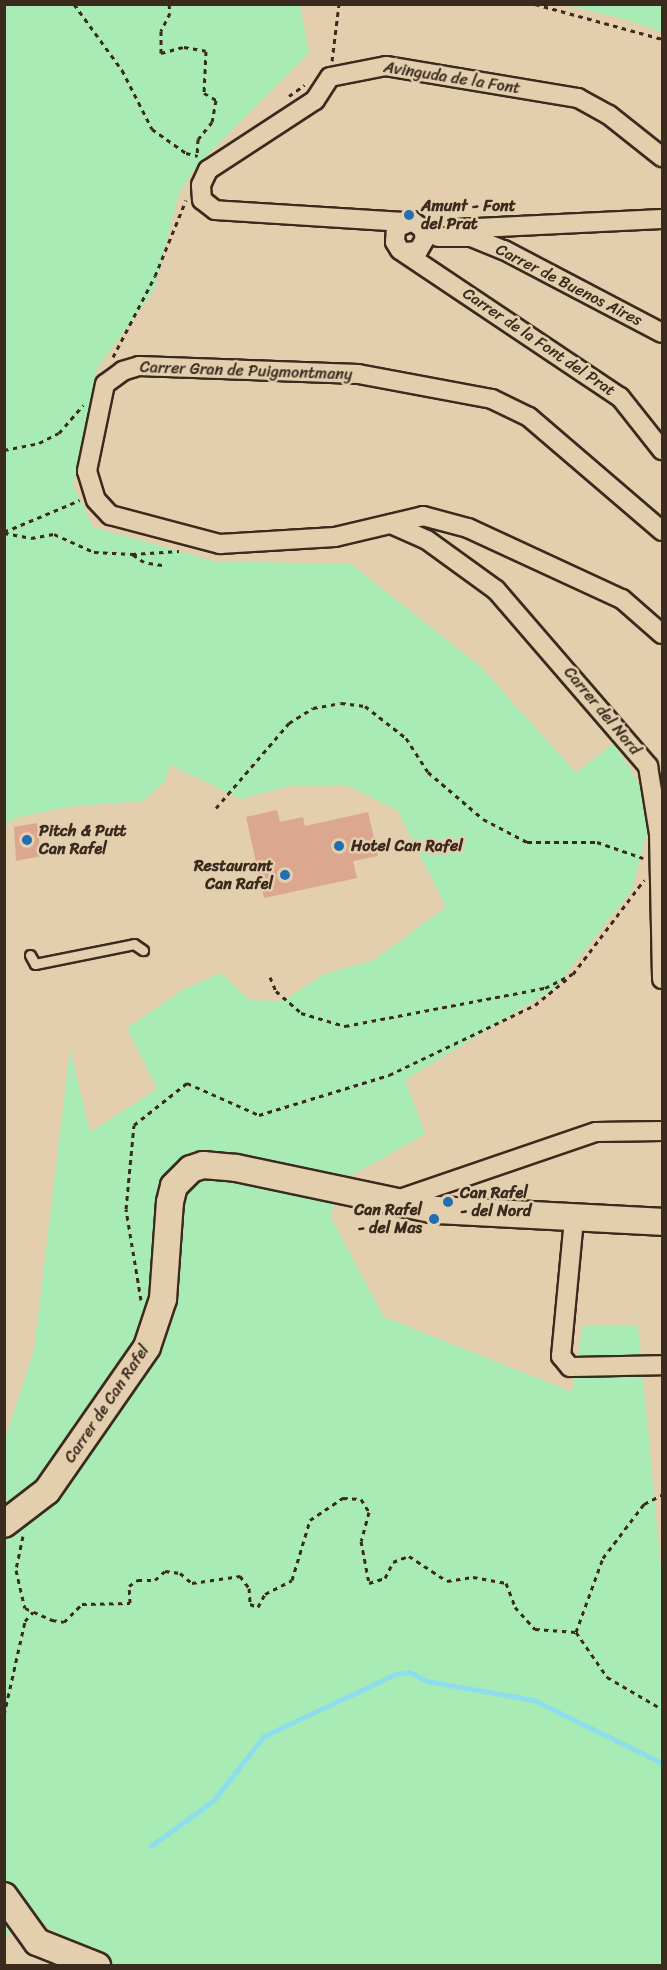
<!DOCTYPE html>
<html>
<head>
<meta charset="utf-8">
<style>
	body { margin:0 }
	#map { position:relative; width:667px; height:1970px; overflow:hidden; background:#e3cead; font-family:Sriracha,sans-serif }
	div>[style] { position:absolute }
	.green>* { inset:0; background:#a9ebb5 }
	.stream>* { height:4.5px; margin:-2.25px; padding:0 2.25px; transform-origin:2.25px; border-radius:2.25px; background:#8eddec }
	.building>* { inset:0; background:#dba78f }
	.path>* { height:3px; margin-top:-1.5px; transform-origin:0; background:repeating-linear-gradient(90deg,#3b2a1e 0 4.5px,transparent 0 9px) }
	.roads { filter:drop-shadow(2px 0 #3b2a1e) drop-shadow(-2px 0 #3b2a1e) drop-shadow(0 2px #3b2a1e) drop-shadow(0 -2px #3b2a1e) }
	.lane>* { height:9px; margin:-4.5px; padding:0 4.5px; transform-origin:4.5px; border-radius:4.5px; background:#e3cead }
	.street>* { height:18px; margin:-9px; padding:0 9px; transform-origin:9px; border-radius:9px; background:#e3cead }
	.secondary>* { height:26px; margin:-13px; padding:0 13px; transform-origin:13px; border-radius:13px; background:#e3cead }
	.dots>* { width:16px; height:16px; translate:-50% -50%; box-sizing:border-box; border:3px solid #e3cead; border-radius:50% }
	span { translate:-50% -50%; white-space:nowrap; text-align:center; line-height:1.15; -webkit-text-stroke:5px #e3cead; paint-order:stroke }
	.street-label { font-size:16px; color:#3b2a1e }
	.poi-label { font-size:16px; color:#3b2a1e; font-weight:700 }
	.left { translate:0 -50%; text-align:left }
	.right { translate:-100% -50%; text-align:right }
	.frame { position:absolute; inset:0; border:6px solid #3b2a1e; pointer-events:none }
</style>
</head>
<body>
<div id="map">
	<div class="green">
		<div style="clip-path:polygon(5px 5px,300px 5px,309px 53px,197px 165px,179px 193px,154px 291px,97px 368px,73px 485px,93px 527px,214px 561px,351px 564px,481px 667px,576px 773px,614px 743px,642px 789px,648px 828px,632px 890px,554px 989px,405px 1080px,425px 1134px,342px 1181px,330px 1216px,384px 1317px,572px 1392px,583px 1325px,638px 1326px,662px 1579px,662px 1965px,95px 1965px,28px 1911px,5px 1939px,5px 1439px,34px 1350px,70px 1049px,90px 1132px,157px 1089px,127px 1028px,182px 990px,221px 973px,249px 1000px,282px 1001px,325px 974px,374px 960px,446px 907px,397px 810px,348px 786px,292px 785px,241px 799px,170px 765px,165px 781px,143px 801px,65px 807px,12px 819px,5px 826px)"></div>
		<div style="clip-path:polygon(565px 5px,662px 5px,662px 32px,620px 18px)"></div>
	</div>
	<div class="stream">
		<div style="left:151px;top:1846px;width:78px;rotate:-36.1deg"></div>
		<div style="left:214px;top:1800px;width:81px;rotate:-52deg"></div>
		<div style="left:264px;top:1736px;width:146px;rotate:-25.2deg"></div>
		<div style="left:396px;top:1674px;width:14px;rotate:-8deg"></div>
		<div style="left:410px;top:1672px;width:19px;rotate:28deg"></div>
		<div style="left:427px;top:1681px;width:109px;rotate:10.1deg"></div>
		<div style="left:534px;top:1700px;width:143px;rotate:26.2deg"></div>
	</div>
	<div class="building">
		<div style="clip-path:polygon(277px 810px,280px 822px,303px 817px,305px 826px,368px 812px,378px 856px,353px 861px,357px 878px,264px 898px,246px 817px)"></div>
		<div style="clip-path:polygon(37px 823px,41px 856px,16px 861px,14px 827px)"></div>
	</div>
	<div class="path">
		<div style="left:74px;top:4px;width:82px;rotate:54deg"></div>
		<div style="left:122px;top:70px;width:66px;rotate:63deg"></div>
		<div style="left:152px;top:129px;width:42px;rotate:35.2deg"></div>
		<div style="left:186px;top:153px;width:12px;rotate:14deg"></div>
		<div style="left:169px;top:4px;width:9px;rotate:84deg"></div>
		<div style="left:170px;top:13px;width:20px;rotate:117deg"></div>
		<div style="left:161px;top:31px;width:22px;rotate:90deg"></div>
		<div style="left:161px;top:53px;width:24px;rotate:-15deg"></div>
		<div style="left:184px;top:47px;width:22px;rotate:10deg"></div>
		<div style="left:206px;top:51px;width:42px;rotate:92.7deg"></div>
		<div style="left:204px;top:93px;width:14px;rotate:30deg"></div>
		<div style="left:216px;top:100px;width:22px;rotate:100deg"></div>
		<div style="left:212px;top:122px;width:22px;rotate:129deg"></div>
		<div style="left:198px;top:139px;width:17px;rotate:93deg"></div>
		<div style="left:535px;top:4px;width:132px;rotate:15.4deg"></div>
		<div style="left:332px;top:61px;width:57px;rotate:-83deg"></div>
		<div style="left:289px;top:96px;width:19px;rotate:-35deg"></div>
		<div style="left:113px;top:357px;width:91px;rotate:-62.6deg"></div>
		<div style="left:155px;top:276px;width:82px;rotate:-67.8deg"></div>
		<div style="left:4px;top:450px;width:36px;rotate:-11deg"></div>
		<div style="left:39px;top:443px;width:22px;rotate:-27deg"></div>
		<div style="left:59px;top:433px;width:37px;rotate:-49deg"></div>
		<div style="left:4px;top:532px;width:82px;rotate:-22.8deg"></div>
		<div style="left:4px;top:533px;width:27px;rotate:10deg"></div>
		<div style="left:31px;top:538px;width:23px;rotate:-10deg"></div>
		<div style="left:54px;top:534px;width:44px;rotate:24.2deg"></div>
		<div style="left:94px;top:552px;width:38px;rotate:3deg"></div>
		<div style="left:162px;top:565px;width:18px;rotate:-171deg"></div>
		<div style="left:144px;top:562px;width:14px;rotate:-146deg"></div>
		<div style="left:132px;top:554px;width:47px;rotate:-3.7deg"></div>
		<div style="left:216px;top:808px;width:112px;rotate:-49.3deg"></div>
		<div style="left:289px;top:723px;width:28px;rotate:-32deg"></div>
		<div style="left:313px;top:708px;width:28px;rotate:-10deg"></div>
		<div style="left:341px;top:703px;width:24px;rotate:7deg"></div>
		<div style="left:365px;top:706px;width:52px;rotate:38deg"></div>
		<div style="left:406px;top:738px;width:40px;rotate:57.1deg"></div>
		<div style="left:428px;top:772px;width:72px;rotate:40.5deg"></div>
		<div style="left:483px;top:819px;width:50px;rotate:27.6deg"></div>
		<div style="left:527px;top:842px;width:70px"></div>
		<div style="left:597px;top:842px;width:49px;rotate:19.2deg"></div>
		<div style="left:270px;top:977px;width:15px;rotate:67deg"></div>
		<div style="left:276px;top:991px;width:33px;rotate:41deg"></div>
		<div style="left:301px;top:1013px;width:46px;rotate:16.5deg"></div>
		<div style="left:345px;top:1026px;width:204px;rotate:-10.8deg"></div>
		<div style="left:545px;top:988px;width:31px;rotate:-27deg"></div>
		<div style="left:573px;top:974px;width:118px;rotate:-52.9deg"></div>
		<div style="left:141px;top:1300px;width:92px;rotate:-99.4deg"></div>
		<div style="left:126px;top:1209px;width:84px;rotate:-84.6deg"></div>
		<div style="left:134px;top:1125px;width:68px;rotate:-38.4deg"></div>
		<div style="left:187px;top:1083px;width:79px;rotate:24deg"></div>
		<div style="left:259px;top:1115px;width:136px;rotate:-17.1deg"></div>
		<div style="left:389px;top:1075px;width:162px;rotate:-25.6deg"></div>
		<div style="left:535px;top:1005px;width:41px;rotate:-39.1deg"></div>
		<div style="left:23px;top:1536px;width:35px;rotate:102deg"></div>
		<div style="left:16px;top:1570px;width:39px;rotate:77deg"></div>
		<div style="left:25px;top:1608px;width:30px;rotate:24deg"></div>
		<div style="left:52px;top:1620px;width:12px;rotate:9deg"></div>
		<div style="left:64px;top:1622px;width:25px;rotate:-45deg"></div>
		<div style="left:82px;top:1604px;width:48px;rotate:-1.2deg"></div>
		<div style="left:130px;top:1603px;width:17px;rotate:-93deg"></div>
		<div style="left:129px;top:1586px;width:11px;rotate:-34deg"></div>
		<div style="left:138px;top:1580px;width:17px"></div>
		<div style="left:155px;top:1580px;width:13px;rotate:-42deg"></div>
		<div style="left:165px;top:1571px;width:15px;rotate:8deg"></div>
		<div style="left:180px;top:1573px;width:16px;rotate:40deg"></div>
		<div style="left:192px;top:1583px;width:49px;rotate:-8.3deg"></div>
		<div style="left:240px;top:1576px;width:15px;rotate:53deg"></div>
		<div style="left:249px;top:1588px;width:16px;rotate:86deg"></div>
		<div style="left:250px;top:1604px;width:9px;rotate:21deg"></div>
		<div style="left:258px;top:1607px;width:15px;rotate:-62deg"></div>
		<div style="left:265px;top:1594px;width:30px;rotate:-27deg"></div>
		<div style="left:292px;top:1580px;width:63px;rotate:-73.3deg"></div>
		<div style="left:310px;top:1520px;width:40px;rotate:-34deg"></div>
		<div style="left:343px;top:1498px;width:18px;rotate:3deg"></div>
		<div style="left:361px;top:1499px;width:15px;rotate:58deg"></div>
		<div style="left:369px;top:1512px;width:30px;rotate:105deg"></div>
		<div style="left:361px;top:1541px;width:43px;rotate:79.2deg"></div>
		<div style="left:369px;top:1583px;width:17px;rotate:-17deg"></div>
		<div style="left:385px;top:1578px;width:18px;rotate:-63deg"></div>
		<div style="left:393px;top:1562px;width:17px;rotate:-21deg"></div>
		<div style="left:409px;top:1556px;width:45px;rotate:33.3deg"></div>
		<div style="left:447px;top:1581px;width:26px;rotate:-9deg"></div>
		<div style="left:473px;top:1577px;width:34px;rotate:10deg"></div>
		<div style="left:506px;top:1583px;width:26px;rotate:69deg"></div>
		<div style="left:515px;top:1607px;width:30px;rotate:48deg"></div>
		<div style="left:535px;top:1629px;width:41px;rotate:4.2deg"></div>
		<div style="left:576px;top:1632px;width:55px;rotate:55.4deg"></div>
		<div style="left:607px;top:1677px;width:64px;rotate:30.2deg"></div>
		<div style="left:576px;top:1632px;width:79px;rotate:-70deg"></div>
		<div style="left:603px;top:1558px;width:68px;rotate:-52.8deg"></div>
		<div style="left:644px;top:1504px;width:20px;rotate:-27deg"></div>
		<div style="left:4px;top:1715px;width:96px;rotate:-77.4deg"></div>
		<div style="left:25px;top:1621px;width:12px;rotate:-48deg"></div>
	</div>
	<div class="roads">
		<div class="lane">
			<div style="left:30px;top:955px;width:10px;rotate:61deg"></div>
			<div style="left:35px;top:964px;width:101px;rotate:-11.4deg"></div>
			<div style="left:134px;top:944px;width:11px;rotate:34deg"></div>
		</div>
		<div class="street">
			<div style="left:404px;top:222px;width:189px;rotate:-176.4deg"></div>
			<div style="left:215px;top:210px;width:16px;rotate:-142deg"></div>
			<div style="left:202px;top:200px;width:15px;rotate:-94deg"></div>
			<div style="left:201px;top:185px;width:17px;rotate:-65deg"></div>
			<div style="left:208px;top:170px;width:128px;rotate:-33.2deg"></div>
			<div style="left:315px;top:100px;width:27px;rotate:-57deg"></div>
			<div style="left:330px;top:77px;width:57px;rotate:-11.1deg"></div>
			<div style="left:386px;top:66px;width:195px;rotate:9.5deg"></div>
			<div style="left:578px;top:98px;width:35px;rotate:29deg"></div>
			<div style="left:609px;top:115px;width:68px;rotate:38.4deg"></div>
			<div style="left:457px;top:229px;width:205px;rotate:-2.8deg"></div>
			<div style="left:438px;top:237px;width:33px"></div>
			<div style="left:471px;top:237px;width:35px;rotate:22deg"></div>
			<div style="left:504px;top:250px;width:178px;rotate:27.7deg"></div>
			<div style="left:405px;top:252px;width:13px;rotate:-4deg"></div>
			<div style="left:418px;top:251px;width:14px;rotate:-60deg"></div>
			<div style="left:425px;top:239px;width:10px;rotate:-101deg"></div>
			<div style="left:423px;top:229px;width:14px;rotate:-144deg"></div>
			<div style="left:412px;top:221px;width:17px;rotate:156deg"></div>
			<div style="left:396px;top:228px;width:14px;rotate:94deg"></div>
			<div style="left:395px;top:242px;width:9px;rotate:58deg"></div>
			<div style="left:400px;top:250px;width:265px;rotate:33.8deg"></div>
			<div style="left:620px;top:397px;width:68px;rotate:51.6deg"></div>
			<div style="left:391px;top:524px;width:39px;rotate:24deg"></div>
			<div style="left:427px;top:540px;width:85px;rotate:35.9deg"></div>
			<div style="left:496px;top:590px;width:233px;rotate:49.2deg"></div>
			<div style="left:648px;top:766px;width:69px;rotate:80.8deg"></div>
			<div style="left:659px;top:834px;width:145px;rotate:88.8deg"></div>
			<div style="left:662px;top:531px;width:175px;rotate:-139.4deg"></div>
			<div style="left:529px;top:417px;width:41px;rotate:-154.1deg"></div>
			<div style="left:492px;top:399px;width:136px;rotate:-169.4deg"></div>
			<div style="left:358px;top:374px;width:219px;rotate:-177.9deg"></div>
			<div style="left:139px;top:366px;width:17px;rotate:163deg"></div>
			<div style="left:123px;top:371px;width:22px;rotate:144deg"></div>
			<div style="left:105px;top:384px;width:89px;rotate:101.7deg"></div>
			<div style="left:87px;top:471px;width:30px;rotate:73deg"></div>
			<div style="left:96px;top:500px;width:21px;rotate:47deg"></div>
			<div style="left:110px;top:515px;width:114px;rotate:14.8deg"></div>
			<div style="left:220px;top:544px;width:115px;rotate:-3.5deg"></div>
			<div style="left:335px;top:537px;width:90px;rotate:-13.4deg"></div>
			<div style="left:423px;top:516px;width:47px;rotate:14.9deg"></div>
			<div style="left:468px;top:528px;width:170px;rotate:24.8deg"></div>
			<div style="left:622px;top:599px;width:53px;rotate:41.2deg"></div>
			<div style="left:394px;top:1201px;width:213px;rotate:-18.9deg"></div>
			<div style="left:596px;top:1132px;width:66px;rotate:-0.9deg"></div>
			<div style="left:574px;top:1219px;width:138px;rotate:95.4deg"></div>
			<div style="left:561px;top:1356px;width:14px;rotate:51deg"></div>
			<div style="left:570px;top:1367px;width:92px;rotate:-1.2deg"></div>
		</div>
		<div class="secondary">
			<div style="left:4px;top:1524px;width:54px;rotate:-37.5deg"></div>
			<div style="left:47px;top:1491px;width:175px;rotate:-55.2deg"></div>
			<div style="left:147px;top:1347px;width:51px;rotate:-71.6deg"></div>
			<div style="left:163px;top:1299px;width:97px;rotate:-85.9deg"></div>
			<div style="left:170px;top:1202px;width:16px;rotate:-76deg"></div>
			<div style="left:174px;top:1186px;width:24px;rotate:-45deg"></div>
			<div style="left:191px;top:1169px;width:13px;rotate:-18deg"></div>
			<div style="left:203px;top:1165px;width:33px;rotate:5deg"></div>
			<div style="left:236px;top:1168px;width:204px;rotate:11.9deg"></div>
			<div style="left:436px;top:1210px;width:226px;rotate:3deg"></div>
			<div style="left:4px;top:1896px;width:57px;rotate:54.3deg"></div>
			<div style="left:37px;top:1942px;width:65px;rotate:21.8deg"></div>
		</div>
	</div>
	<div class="dots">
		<div style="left:409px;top:215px;background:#1f6fb2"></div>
		<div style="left:27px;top:840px;background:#1f6fb2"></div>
		<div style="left:339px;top:846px;background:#1f6fb2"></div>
		<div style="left:285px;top:875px;background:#1f6fb2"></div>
		<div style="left:448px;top:1202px;background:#1f6fb2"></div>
		<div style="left:434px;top:1219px;background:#1f6fb2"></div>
	</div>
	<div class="street-label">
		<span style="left:452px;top:78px;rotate:9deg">Avinguda de la Font</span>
		<span style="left:569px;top:285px;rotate:27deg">Carrer de Buenos Aires</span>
		<span style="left:539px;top:342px;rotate:34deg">Carrer de la Font del Prat</span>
		<span style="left:246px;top:371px;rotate:2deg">Carrer Gran de Puigmontmany</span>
		<span style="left:602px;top:711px;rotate:50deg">Carrer del Nord</span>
		<span style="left:107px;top:1404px;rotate:-56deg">Carrer de Can Rafel</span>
	</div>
	<div class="poi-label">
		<span class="left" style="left:421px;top:215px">Amunt - Font<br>del Prat</span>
		<span class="left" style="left:39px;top:840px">Pitch &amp; Putt<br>Can Rafel</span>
		<span class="left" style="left:351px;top:846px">Hotel Can Rafel</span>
		<span class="right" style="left:273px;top:875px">Restaurant<br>Can Rafel</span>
		<span class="left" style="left:460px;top:1202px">Can Rafel<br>- del Nord</span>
		<span class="right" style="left:422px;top:1219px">Can Rafel<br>- del Mas</span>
	</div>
	<div class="frame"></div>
</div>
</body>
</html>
